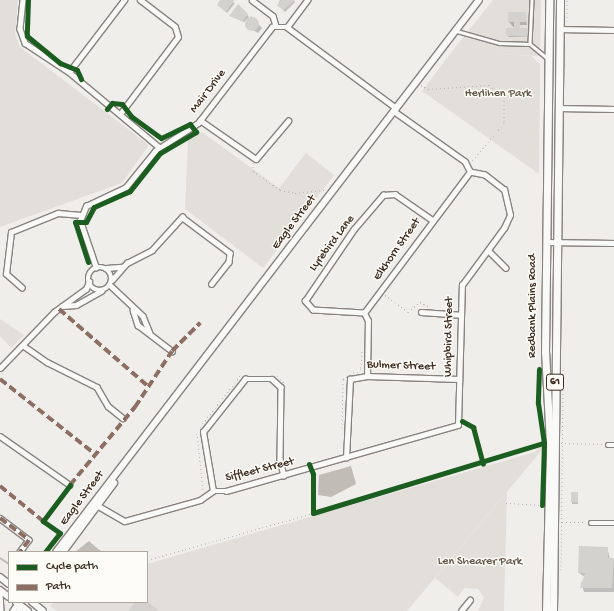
<!DOCTYPE html>
<html>
<head>
<meta charset="utf-8">
<style>
	body { margin:0 }
	#map { position:relative; width:614px; height:611px; overflow:hidden; background:#f0eeeb; font-family:"Gochi Hand",sans-serif }
	div>[style] { position:absolute }
	.built>* { inset:0; background:#e2deda }
	.green>* { inset:0; background:#e2dfda; transform-origin:0 0 }
	.water>* { inset:0; background:#c2bcb6 }
	.shadow>* { inset:0; background:#0003; transform-origin:0 0 }
	.stream>* { height:2px; margin:-1px; padding:0 1px; transform-origin:1px; border-radius:1px; background:#c2bcb6 }
	.building>* { inset:0; background:#d4d2cf; transform-origin:0 0 }
	.round { border-radius:50% }
	.path>* { height:1px; margin-top:-0.5px; transform-origin:0; background:repeating-linear-gradient(90deg,#b4b2b0 0 1px,transparent 0 4px) }
	.roads { filter:drop-shadow(1px 0 #88837f) drop-shadow(-1px 0 #88837f) drop-shadow(0 1px #88837f) drop-shadow(0 -1px #88837f) }
	.service>* { height:2.5px; margin:-1.25px; padding:0 1.25px; transform-origin:1.25px; border-radius:1.25px; background:#f9f9f7 }
	.minor>* { height:4.5px; margin:-2.25px; padding:0 2.25px; transform-origin:2.25px; border-radius:2.25px; background:#f9f9f7 }
	.minor>.ring { margin:-2.25px; padding:0; box-sizing:content-box; background:none; border:4.5px solid #f9f9f7; border-radius:50% }
	.tertiary>* { height:6px; margin:-3px; padding:0 3px; transform-origin:3px; border-radius:3px; background:#f9f9f7 }
	.primary>* { height:7px; margin:-3.5px; padding:0 3.5px; transform-origin:3.5px; border-radius:3.5px; background:#f9f9f7 }
	.quiet>* { height:4px; margin-top:-2px; transform-origin:0; background:repeating-linear-gradient(90deg,#8d6e63 0 8px,transparent 0 12px) }
	.cycleway>* { height:5px; margin:-2.5px; padding:0 2.5px; transform-origin:2.5px; border-radius:2.5px; background:#1b5e20 }
	span { translate:-50% -50%; white-space:nowrap; text-align:center; line-height:1.15; -webkit-text-stroke:3px #fdfcf7; paint-order:stroke }
	.shield-label span { padding:1px 3px; background:#fdfcf7; border:1px solid; border-radius:3px; -webkit-text-stroke-width:0 }
	.shield-label { font-size:11px; color:#3b2a1e; font-weight:700 }
	.street-label { font-size:12px; color:#3b2a1e }
	.park-label { font-size:12px; color:#62544a }
	.legend { position:absolute; left:8px; top:551px; width:140px; height:52px; box-sizing:border-box; background:#fdfcf7; border:1px solid #afa8a0; margin:0; padding:5px 7px; list-style:none; font-size:12px; color:#3b2a1e }
	.legend li { display:flex; align-items:center; gap:8px; height:20px }
	.legend b { width:20px; border:1px solid #afa8a0 }
</style>
</head>
<body>
<div id="map">
	<div class="built">
		<div style="clip-path:polygon(493px 0,541px 0,540px 56px,499px 54px,487px 45px,457px 45px)"></div>
		<div style="clip-path:polygon(542px 444px,542px 450px,407px 611px,57px 611px,50px 606px,54px 602px,147px 602px,147px 564px,535px 452px)"></div>
	</div>
	<div class="green">
		<div style="clip-path:polygon(0 0,18px 0,15px 34px,20px 47px,149px 145px,122px 183px,0 227px)"></div>
		<div style="clip-path:polygon(457px 45px,487px 45px,499px 54px,532px 56px,540px 65px,539px 174px,422px 91px)"></div>
		<div style="clip-path:polygon(202px 132px,279px 188px,306px 153px,334px 175px,263px 268px,185px 209px,188px 140px)"></div>
		<div style="clip-path:polygon(0 319px,24px 335px,11px 348px,0 336px)"></div>
		<div style="clip-path:polygon(507px 492px,504px 611px,478px 611px,484px 597px,478px 589px,464px 588px,458px 597px,435px 578px)"></div>
		<div style="left:365px;top:517px;width:77px;height:44px;rotate:43deg"></div>
		<div style="clip-path:polygon(303px 542px,364px 592px,349px 611px,310px 611px,273px 580px)"></div>
	</div>
	<div class="water">
		<div style="clip-path:polygon(351px 466px,356px 484px,331px 497px,318px 495px,319px 475px)"></div>
		<div style="clip-path:polygon(89px 541px,98px 549px,103px 552px,75px 552px)"></div>
	</div>
	<div class="shadow">
		<div style="clip-path:polygon(222px 0,235px 3px,227px 13px,218px 5px)"></div>
		<div style="clip-path:polygon(280px 0,293px 0,295px 2px,285px 12px,278px 5px)"></div>
		<div style="clip-path:polygon(239px 5px,249px 17px,244px 22px,230px 16px)"></div>
		<div style="clip-path:polygon(509px 13px,525px 13px,527px 25px,520px 25px,519px 29px,532px 37px,508px 37px,515px 29px,509px 22px)"></div>
		<div style="clip-path:polygon(251px 16px,262px 28px,258px 33px,245px 25px)"></div>
		<div style="left:572px;top:493px;width:6px;height:11px"></div>
		<div style="clip-path:polygon(580px 547px,607px 548px,610px 559px,614px 559px,614px 592px,584px 592px,581px 582px,585px 583px,585px 577px,579px 573px)"></div>
	</div>
	<div class="stream">
		<div style="left:0;top:558px;width:11px;rotate:34deg"></div>
	</div>
	<div class="building">
		<div style="clip-path:polygon(220px 0,234px 0,234px 1px,226px 12px,217px 5px)"></div>
		<div style="clip-path:polygon(281px 0,295px 0,284px 10px,277px 6px)"></div>
		<div style="clip-path:polygon(238px 4px,248px 14px,243px 21px,229px 16px)"></div>
		<div style="clip-path:polygon(508px 12px,526px 12px,526px 22px,520px 22px,520px 28px,532px 29px,532px 37px,506px 36px,506px 28px,514px 28px,514px 22px,508px 22px)"></div>
		<div class="round" style="left:245px;top:17px;width:14px;height:14px"></div>
		<div style="left:571px;top:492px;width:7px;height:10px"></div>
		<div style="clip-path:polygon(579px 546px,608px 547px,608px 558px,614px 558px,612px 588px,580px 588px,585px 573px,578px 573px)"></div>
		<div style="clip-path:polygon(147px 601px,159px 611px,128px 611px,135px 602px)"></div>
	</div>
	<div class="path">
		<div style="left:567px;top:21px;width:21px;rotate:-90deg"></div>
		<div style="left:421px;top:85px;width:8px;rotate:30deg"></div>
		<div style="left:428px;top:89px;width:61px;rotate:-3.8deg"></div>
		<div style="left:489px;top:85px;width:19px;rotate:39deg"></div>
		<div style="left:504px;top:97px;width:26px;rotate:90deg"></div>
		<div style="left:504px;top:123px;width:51px;rotate:130.2deg"></div>
		<div style="left:253px;top:163px;width:8px;rotate:90deg"></div>
		<div style="left:253px;top:171px;width:33px;rotate:35deg"></div>
		<div style="left:280px;top:190px;width:15px;rotate:11deg"></div>
		<div style="left:295px;top:193px;width:30px;rotate:-6deg"></div>
		<div style="left:385px;top:295px;width:29px;rotate:36deg"></div>
		<div style="left:408px;top:312px;width:16px;rotate:-40deg"></div>
		<div style="left:420px;top:302px;width:11px;rotate:27deg"></div>
		<div style="left:357px;top:372px;width:6px;rotate:-45deg"></div>
		<div style="left:361px;top:368px;width:17px;rotate:-87deg"></div>
		<div style="left:277px;top:376px;width:10px;rotate:45deg"></div>
		<div style="left:200px;top:427px;width:65px;rotate:-51.9deg"></div>
		<div style="left:342px;top:428px;width:49px;rotate:-88.8deg"></div>
		<div style="left:343px;top:379px;width:13px;rotate:-32deg"></div>
		<div style="left:197px;top:433px;width:58px;rotate:84.1deg"></div>
		<div style="left:561px;top:443px;width:43px;rotate:1.3deg"></div>
		<div style="left:506px;top:503px;width:36px;rotate:3deg"></div>
		<div style="left:562px;top:522px;width:24px"></div>
		<div style="left:147px;top:560px;width:173px;rotate:-15.8deg"></div>
		<div style="left:561px;top:570px;width:203px;rotate:-89.4deg"></div>
	</div>
	<div class="roads">
		<div class="service">
			<div style="left:532px;top:0;width:44px;rotate:92.6deg"></div>
			<div style="left:530px;top:44px;width:21px;rotate:39deg"></div>
			<div style="left:457px;top:31px;width:44px;rotate:15.9deg"></div>
			<div style="left:499px;top:43px;width:31px;rotate:2deg"></div>
		</div>
		<div class="minor">
			<div style="left:23px;top:0;width:29px;rotate:96deg"></div>
			<div style="left:20px;top:29px;width:15px;rotate:70deg"></div>
			<div style="left:25px;top:43px;width:53px;rotate:33.4deg"></div>
			<div style="left:69px;top:72px;width:117px;rotate:39.8deg"></div>
			<div style="left:252px;top:0;width:26px;rotate:37deg"></div>
			<div style="left:273px;top:16px;width:10px;rotate:73deg"></div>
			<div style="left:287px;top:27px;width:34px;rotate:-53deg"></div>
			<div style="left:559px;top:29px;width:55px;rotate:1deg"></div>
			<div style="left:69px;top:72px;width:91px;rotate:-52.6deg"></div>
			<div style="left:558px;top:108px;width:56px;rotate:1deg"></div>
			<div style="left:120px;top:114px;width:96px;rotate:-53deg"></div>
			<div style="left:178px;top:37px;width:10px;rotate:-107deg"></div>
			<div style="left:175px;top:27px;width:44px;rotate:-142.4deg"></div>
			<div style="left:200px;top:120px;width:68px;rotate:34.9deg"></div>
			<div style="left:256px;top:159px;width:50px;rotate:-49.9deg"></div>
			<div style="left:546px;top:242px;width:68px;rotate:0.8deg"></div>
			<div style="left:488px;top:250px;width:25px;rotate:45deg"></div>
			<div class="ring" style="left:88px;top:267px;width:19.5px;height:19.5px"></div>
			<div style="left:96px;top:268px;width:50px;rotate:-108.8deg"></div>
			<div style="left:80px;top:221px;width:16px;rotate:-68deg"></div>
			<div style="left:86px;top:206px;width:44px;rotate:-25.4deg"></div>
			<div style="left:126px;top:187px;width:46px;rotate:-51.1deg"></div>
			<div style="left:155px;top:151px;width:51px;rotate:-33.1deg"></div>
			<div style="left:198px;top:123px;width:121px;rotate:-52.4deg"></div>
			<div style="left:272px;top:27px;width:15px"></div>
			<div style="left:287px;top:27px;width:136px;rotate:36.6deg"></div>
			<div style="left:106px;top:268px;width:16px;rotate:-4deg"></div>
			<div style="left:112px;top:280px;width:23px;rotate:-49deg"></div>
			<div style="left:127px;top:263px;width:28px;rotate:-27deg"></div>
			<div style="left:152px;top:250px;width:45px;rotate:-47.7deg"></div>
			<div style="left:182px;top:217px;width:60px;rotate:36.9deg"></div>
			<div style="left:230px;top:253px;width:9px;rotate:96deg"></div>
			<div style="left:229px;top:262px;width:28px;rotate:128deg"></div>
			<div style="left:110px;top:285px;width:45px;rotate:43.2deg"></div>
			<div style="left:143px;top:316px;width:18px;rotate:68deg"></div>
			<div style="left:22px;top:288px;width:21px;rotate:-139deg"></div>
			<div style="left:6px;top:274px;width:42px;rotate:-83.2deg"></div>
			<div style="left:11px;top:232px;width:51px;rotate:-22deg"></div>
			<div style="left:58px;top:213px;width:23px;rotate:5deg"></div>
			<div style="left:62px;top:306px;width:14px;rotate:-4deg"></div>
			<div style="left:76px;top:305px;width:29px;rotate:-29deg"></div>
			<div style="left:133px;top:310px;width:16px;rotate:72deg"></div>
			<div style="left:138px;top:325px;width:43px;rotate:37.4deg"></div>
			<div style="left:421px;top:312px;width:39px;rotate:4deg"></div>
			<div style="left:364px;top:313px;width:51px;rotate:-176.6deg"></div>
			<div style="left:313px;top:310px;width:12px;rotate:-132deg"></div>
			<div style="left:305px;top:301px;width:87px;rotate:-55.8deg"></div>
			<div style="left:354px;top:229px;width:45px;rotate:-49.5deg"></div>
			<div style="left:383px;top:195px;width:12px;rotate:-5deg"></div>
			<div style="left:395px;top:194px;width:44px;rotate:34.8deg"></div>
			<div style="left:24px;top:346px;width:28px;rotate:35deg"></div>
			<div style="left:47px;top:362px;width:56px;rotate:26.6deg"></div>
			<div style="left:97px;top:387px;width:22px;rotate:60deg"></div>
			<div style="left:108px;top:406px;width:19px;rotate:39deg"></div>
			<div style="left:0;top:368px;width:78px;rotate:-46deg"></div>
			<div style="left:54px;top:312px;width:39px;rotate:-36deg"></div>
			<div style="left:86px;top:289px;width:8px;rotate:-67deg"></div>
			<div style="left:367px;top:376px;width:55px;rotate:-89deg"></div>
			<div style="left:368px;top:321px;width:9px;rotate:-117deg"></div>
			<div style="left:364px;top:313px;width:176px;rotate:-53.1deg"></div>
			<div style="left:470px;top:172px;width:11px;rotate:-117deg"></div>
			<div style="left:465px;top:162px;width:88px;rotate:-144.7deg"></div>
			<div style="left:0;top:436px;width:85px;rotate:35deg"></div>
			<div style="left:608px;top:445px;width:6px"></div>
			<div style="left:346px;top:458px;width:79px;rotate:-87.1deg"></div>
			<div style="left:350px;top:379px;width:17px;rotate:-10deg"></div>
			<div style="left:367px;top:376px;width:92px;rotate:1.9deg"></div>
			<div style="left:213px;top:491px;width:60px;rotate:-99.6deg"></div>
			<div style="left:203px;top:432px;width:68px;rotate:-51.6deg"></div>
			<div style="left:245px;top:379px;width:27px"></div>
			<div style="left:272px;top:379px;width:12px;rotate:42deg"></div>
			<div style="left:281px;top:387px;width:72px;rotate:90.8deg"></div>
			<div style="left:280px;top:459px;width:17px;rotate:77deg"></div>
			<div style="left:95px;top:504px;width:34px;rotate:30deg"></div>
			<div style="left:125px;top:521px;width:78px;rotate:-15.6deg"></div>
			<div style="left:200px;top:500px;width:16px;rotate:-35deg"></div>
			<div style="left:213px;top:491px;width:13px"></div>
			<div style="left:226px;top:491px;width:241px;rotate:-15.9deg"></div>
			<div style="left:458px;top:425px;width:140px;rotate:-88.4deg"></div>
			<div style="left:462px;top:285px;width:71px;rotate:-53.6deg"></div>
			<div style="left:504px;top:228px;width:14px;rotate:-65deg"></div>
			<div style="left:510px;top:215px;width:26px;rotate:-103deg"></div>
			<div style="left:504px;top:190px;width:24px;rotate:-142deg"></div>
			<div style="left:485px;top:175px;width:15px;rotate:-169deg"></div>
			<div style="left:0;top:518px;width:36px;rotate:37deg"></div>
			<div style="left:29px;top:540px;width:15px;rotate:127deg"></div>
			<div style="left:591px;top:523px;width:23px"></div>
			<div style="left:0;top:592px;width:19px;rotate:87deg"></div>
			<div style="left:12px;top:611px;width:10px;rotate:-53deg"></div>
			<div style="left:18px;top:611px;width:6px;rotate:-51deg"></div>
			<div style="left:461px;top:611px;width:14px;rotate:-51deg"></div>
		</div>
		<div class="tertiary">
			<div style="left:56px;top:552px;width:695px;rotate:-52.54deg"></div>
			<div style="left:63px;top:552px;width:86px;rotate:-53.5deg"></div>
			<div style="left:0;top:577px;width:11px;rotate:38deg"></div>
			<div style="left:0;top:590px;width:11px;rotate:38deg"></div>
			<div style="left:16px;top:602px;width:15px;rotate:37deg"></div>
			<div style="left:32px;top:602px;width:14px;rotate:39deg"></div>
		</div>
		<div class="primary">
			<div style="left:546px;top:611px;width:168px;rotate:-88.6deg"></div>
			<div style="left:550px;top:443px;width:91px;rotate:-93.1deg"></div>
			<div style="left:545px;top:352px;width:352px;rotate:-89.3deg"></div>
			<div style="left:553px;top:611px;width:611px;rotate:-89.34deg"></div>
		</div>
	</div>
	<div class="quiet">
		<div style="left:59px;top:309px;width:119px;rotate:40.9deg"></div>
		<div style="left:0;top:379px;width:121px;rotate:38.3deg"></div>
		<div style="left:70px;top:485px;width:102px;rotate:-50.2deg"></div>
		<div style="left:135px;top:407px;width:67px;rotate:-56.5deg"></div>
		<div style="left:172px;top:351px;width:40px;rotate:-45deg"></div>
		<div style="left:0;top:486px;width:55px;rotate:39.1deg"></div>
		<div style="left:0;top:518px;width:36px;rotate:37deg"></div>
		<div style="left:29px;top:540px;width:15px;rotate:127deg"></div>
	</div>
	<div class="cycleway">
		<div style="left:28px;top:0;width:36px;rotate:92deg"></div>
		<div style="left:27px;top:36px;width:43px;rotate:39.3deg"></div>
		<div style="left:60px;top:63px;width:18px;rotate:22deg"></div>
		<div style="left:77px;top:70px;width:10px;rotate:66deg"></div>
		<div style="left:88px;top:262px;width:42px;rotate:-108deg"></div>
		<div style="left:75px;top:222px;width:11px"></div>
		<div style="left:86px;top:222px;width:17px;rotate:-62deg"></div>
		<div style="left:94px;top:207px;width:39px;rotate:-24deg"></div>
		<div style="left:130px;top:191px;width:48px;rotate:-51.7deg"></div>
		<div style="left:160px;top:153px;width:42px;rotate:-30.3deg"></div>
		<div style="left:196px;top:132px;width:10px;rotate:-127deg"></div>
		<div style="left:190px;top:124px;width:32px;rotate:154deg"></div>
		<div style="left:161px;top:138px;width:37px;rotate:-144deg"></div>
		<div style="left:131px;top:116px;width:15px;rotate:-127deg"></div>
		<div style="left:122px;top:104px;width:10px;rotate:-174deg"></div>
		<div style="left:112px;top:103px;width:8px;rotate:130deg"></div>
		<div style="left:539px;top:369px;width:34px;rotate:92deg"></div>
		<div style="left:538px;top:403px;width:40px;rotate:81.5deg"></div>
		<div style="left:462px;top:421px;width:13px;rotate:29deg"></div>
		<div style="left:473px;top:427px;width:38px;rotate:75deg"></div>
		<div style="left:309px;top:464px;width:11px;rotate:68deg"></div>
		<div style="left:313px;top:474px;width:39px;rotate:90deg"></div>
		<div style="left:313px;top:513px;width:241px;rotate:-16.9deg"></div>
		<div style="left:544px;top:443px;width:62px;rotate:91.8deg"></div>
		<div style="left:45px;top:552px;width:24px;rotate:-52deg"></div>
		<div style="left:60px;top:533px;width:21px;rotate:-145deg"></div>
		<div style="left:43px;top:521px;width:45px;rotate:-53.1deg"></div>
	</div>
	<div class="shield-label">
		<span style="left:555px;top:382px">61</span>
	</div>
	<div class="street-label">
		<span style="left:209px;top:92px;rotate:-53deg">Mair Drive</span>
		<span style="left:295px;top:223px;rotate:-53deg">Eagle Street</span>
		<span style="left:333px;top:244px;rotate:-53deg">Lyrebird Lane</span>
		<span style="left:398px;top:250px;rotate:-55deg">Elkhorn Street</span>
		<span style="left:534px;top:306px;rotate:-90deg">Redbank Plains Road</span>
		<span style="left:450px;top:337px;rotate:-89deg">Whipbird Street</span>
		<span style="left:401px;top:367px;rotate:2deg">Bulmer Street</span>
		<span style="left:260px;top:471px;rotate:-14deg">Siffleet Street</span>
		<span style="left:83px;top:499px;rotate:-53deg">Eagle Street</span>
	</div>
	<div class="park-label">
		<span style="left:498px;top:95px">Herlihen Park</span>
		<span style="left:480px;top:563px">Len Shearer Park</span>
	</div>
	<ul class="legend">
	<li><b style="height:5px;background:#1b5e20"></b>Cycle path</li>
	<li><b style="height:5px;background:#8d6e63"></b>Path</li>
	</ul>
</div>
</body>
</html>
